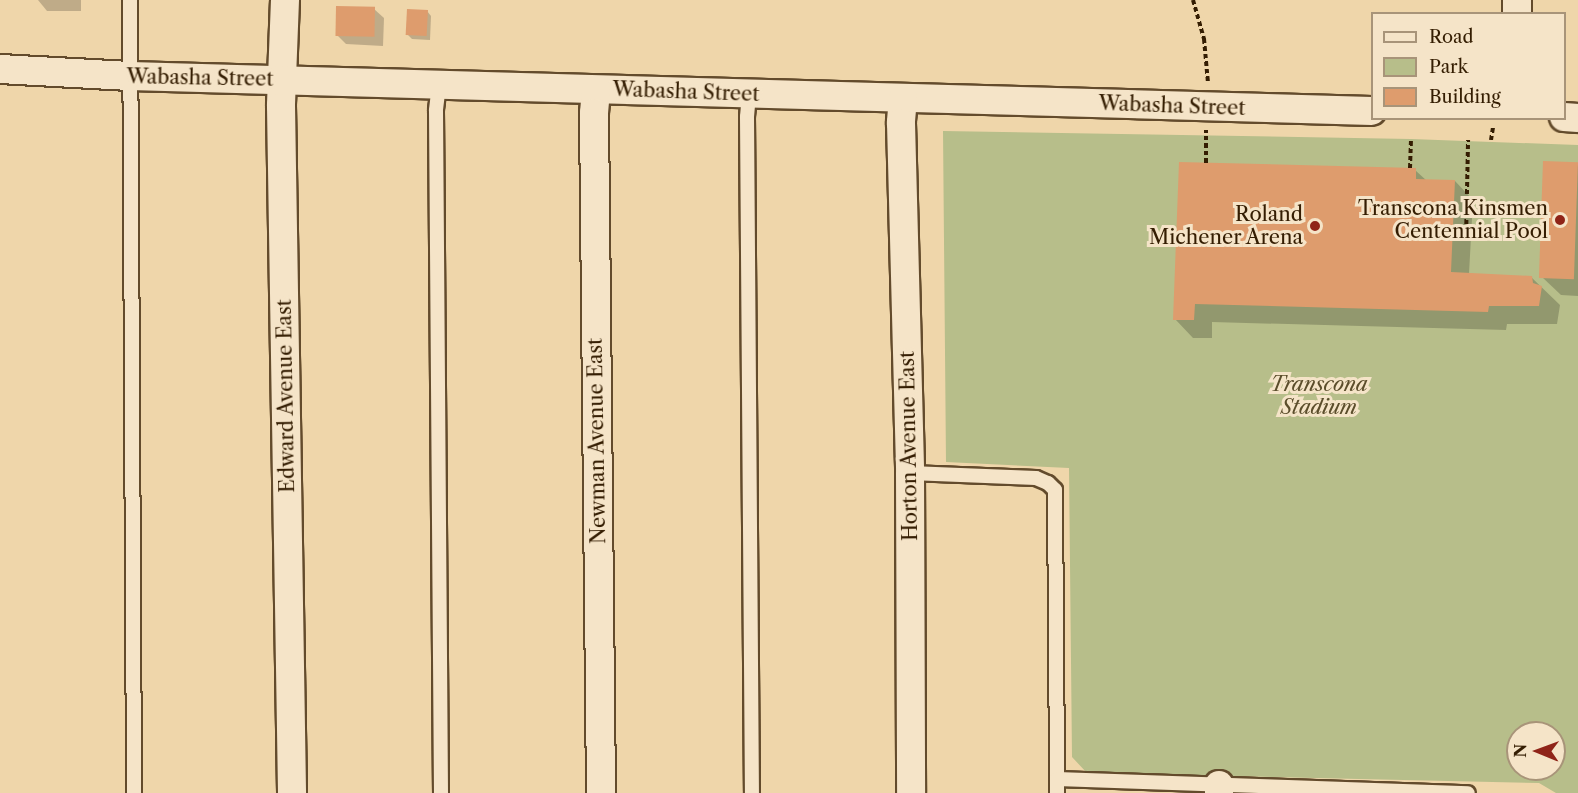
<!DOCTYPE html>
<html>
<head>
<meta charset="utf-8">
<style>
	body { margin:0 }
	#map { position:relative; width:1578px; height:793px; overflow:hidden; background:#efd6aa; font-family:"Libre Caslon Text",serif }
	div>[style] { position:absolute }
	.green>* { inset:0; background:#b7be8a }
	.shadow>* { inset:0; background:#0003 }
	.building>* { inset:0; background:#de9c6d; transform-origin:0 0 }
	.path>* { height:4px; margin-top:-2px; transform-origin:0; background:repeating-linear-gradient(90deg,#341d02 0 4.5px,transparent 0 7.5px) }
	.roads { filter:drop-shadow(2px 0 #634b2c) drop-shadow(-2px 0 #634b2c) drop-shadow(0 2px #634b2c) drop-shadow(0 -2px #634b2c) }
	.lane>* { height:14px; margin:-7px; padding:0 7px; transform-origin:7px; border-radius:7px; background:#f5e4c8 }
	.street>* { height:28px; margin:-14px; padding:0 14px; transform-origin:14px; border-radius:14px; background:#f5e4c8 }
	.dots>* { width:16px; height:16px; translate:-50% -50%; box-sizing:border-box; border:3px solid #f5e4c8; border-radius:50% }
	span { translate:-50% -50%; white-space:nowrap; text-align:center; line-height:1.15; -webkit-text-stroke:6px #f5e4c8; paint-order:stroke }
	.street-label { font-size:20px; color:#341d02 }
	.poi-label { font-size:20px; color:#341d02 }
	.right { translate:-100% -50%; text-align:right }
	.park-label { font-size:20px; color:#5b4d2b; font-style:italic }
	.legend { position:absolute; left:1371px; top:12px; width:195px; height:108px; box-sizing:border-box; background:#f5e4c8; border:2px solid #a89479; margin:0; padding:8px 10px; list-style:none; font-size:18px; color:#341d02 }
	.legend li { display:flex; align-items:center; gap:12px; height:30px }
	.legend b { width:30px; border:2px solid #a89479 }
	.north { position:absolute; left:1506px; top:721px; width:60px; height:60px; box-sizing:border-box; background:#f5e4c8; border:2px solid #a89479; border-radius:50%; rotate:271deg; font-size:16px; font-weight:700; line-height:24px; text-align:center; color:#341d02 }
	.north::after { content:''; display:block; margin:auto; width:21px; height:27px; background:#8f2418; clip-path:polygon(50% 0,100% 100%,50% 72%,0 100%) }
</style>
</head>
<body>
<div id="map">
	<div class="green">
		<div style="clip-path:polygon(evenodd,943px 131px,1411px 139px,1578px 145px,1578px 793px,1556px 793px,1539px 783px,1087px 773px,1072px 757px,1069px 468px,946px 462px,943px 131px,1518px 733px,1554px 733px,1554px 769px,1518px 769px,1518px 733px)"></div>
	</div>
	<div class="shadow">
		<div style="clip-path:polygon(38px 0,81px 0,81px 11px,47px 11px)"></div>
		<div style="clip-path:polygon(374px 9px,384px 18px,383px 46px,346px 44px,337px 35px)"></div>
		<div style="clip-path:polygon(427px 11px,431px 16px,430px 40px,412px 39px,407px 34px)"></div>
		<div style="clip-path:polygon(1181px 163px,1415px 170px,1427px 181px,1455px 181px,1473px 200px,1469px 274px,1531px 277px,1560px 305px,1557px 324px,1507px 324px,1506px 330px,1212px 322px,1212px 338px,1193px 338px,1175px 319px)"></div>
		<div style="clip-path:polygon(1578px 163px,1578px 296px,1561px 295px,1542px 277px)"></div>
	</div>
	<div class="building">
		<div style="left:336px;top:6px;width:39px;height:30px;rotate:1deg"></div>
		<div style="left:407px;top:9px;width:21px;height:26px;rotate:3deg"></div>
		<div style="left:1543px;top:161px;width:35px;height:117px;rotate:2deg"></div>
		<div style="clip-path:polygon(1179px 162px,1416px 168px,1416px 179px,1455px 180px,1451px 272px,1532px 276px,1533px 283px,1542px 286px,1539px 306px,1489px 306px,1488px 312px,1195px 304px,1194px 320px,1173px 320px)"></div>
	</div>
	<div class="path">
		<div style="left:1193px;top:0;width:41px;rotate:74.2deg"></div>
		<div style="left:1204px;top:39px;width:44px;rotate:84.8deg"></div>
		<div style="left:1491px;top:140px;width:13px;rotate:-81deg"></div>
		<div style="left:1206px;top:163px;width:33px;rotate:-90deg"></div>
		<div style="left:1410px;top:168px;width:29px;rotate:-88deg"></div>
		<div style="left:1466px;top:239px;width:99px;rotate:-88.8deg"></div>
	</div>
	<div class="roads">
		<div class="lane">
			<div style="left:130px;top:0;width:793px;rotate:89.71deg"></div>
			<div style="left:439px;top:85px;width:26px;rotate:97deg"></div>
			<div style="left:436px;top:111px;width:682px;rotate:89.58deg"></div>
			<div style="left:749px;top:94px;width:23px;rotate:95deg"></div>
			<div style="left:747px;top:117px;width:676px;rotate:89.58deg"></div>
			<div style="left:910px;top:473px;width:126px;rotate:2.3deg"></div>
			<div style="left:1036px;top:478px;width:13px;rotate:23deg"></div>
			<div style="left:1048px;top:483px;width:10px;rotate:45deg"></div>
			<div style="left:1055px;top:490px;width:303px;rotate:89.6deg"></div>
			<div style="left:1057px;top:779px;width:411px;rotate:2deg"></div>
		</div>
		<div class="street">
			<div style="left:285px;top:0;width:106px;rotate:92.2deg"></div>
			<div style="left:281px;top:106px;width:687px;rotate:89.08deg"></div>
			<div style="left:1517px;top:14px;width:14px;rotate:-90deg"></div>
			<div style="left:0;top:69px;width:130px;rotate:3.1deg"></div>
			<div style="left:130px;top:76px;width:1242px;rotate:1.61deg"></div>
			<div style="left:596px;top:90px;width:23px;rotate:95deg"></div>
			<div style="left:594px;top:113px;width:680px;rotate:89.41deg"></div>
			<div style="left:903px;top:98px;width:25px;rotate:95deg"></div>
			<div style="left:901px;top:123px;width:350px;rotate:88.5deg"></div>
			<div style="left:910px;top:473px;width:320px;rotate:89.8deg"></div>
			<div style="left:1564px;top:117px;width:14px;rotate:4deg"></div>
			<div style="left:1219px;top:785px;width:8px;rotate:90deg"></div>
		</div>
	</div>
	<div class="dots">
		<div style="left:1560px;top:220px;background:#8f2418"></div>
		<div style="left:1315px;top:226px;background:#8f2418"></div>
	</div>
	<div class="street-label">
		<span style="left:200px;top:78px;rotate:1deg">Wabasha Street</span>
		<span style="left:686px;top:92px;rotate:2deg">Wabasha Street</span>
		<span style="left:1172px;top:106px;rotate:2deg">Wabasha Street</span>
		<span style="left:286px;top:396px;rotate:-91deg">Edward Avenue East</span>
		<span style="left:597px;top:441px;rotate:-91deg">Newman Avenue East</span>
		<span style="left:909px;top:446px;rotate:-91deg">Horton Avenue East</span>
	</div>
	<div class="poi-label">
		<span class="right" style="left:1548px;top:220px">Transcona Kinsmen<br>Centennial Pool</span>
		<span class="right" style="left:1303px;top:226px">Roland<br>Michener Arena</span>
	</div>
	<div class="park-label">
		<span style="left:1319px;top:396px">Transcona<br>Stadium</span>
	</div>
	<ul class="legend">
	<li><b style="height:8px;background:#f5e4c8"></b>Road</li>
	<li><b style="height:16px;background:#b7be8a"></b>Park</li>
	<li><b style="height:16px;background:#de9c6d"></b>Building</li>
	</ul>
	<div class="north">N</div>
</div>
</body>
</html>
